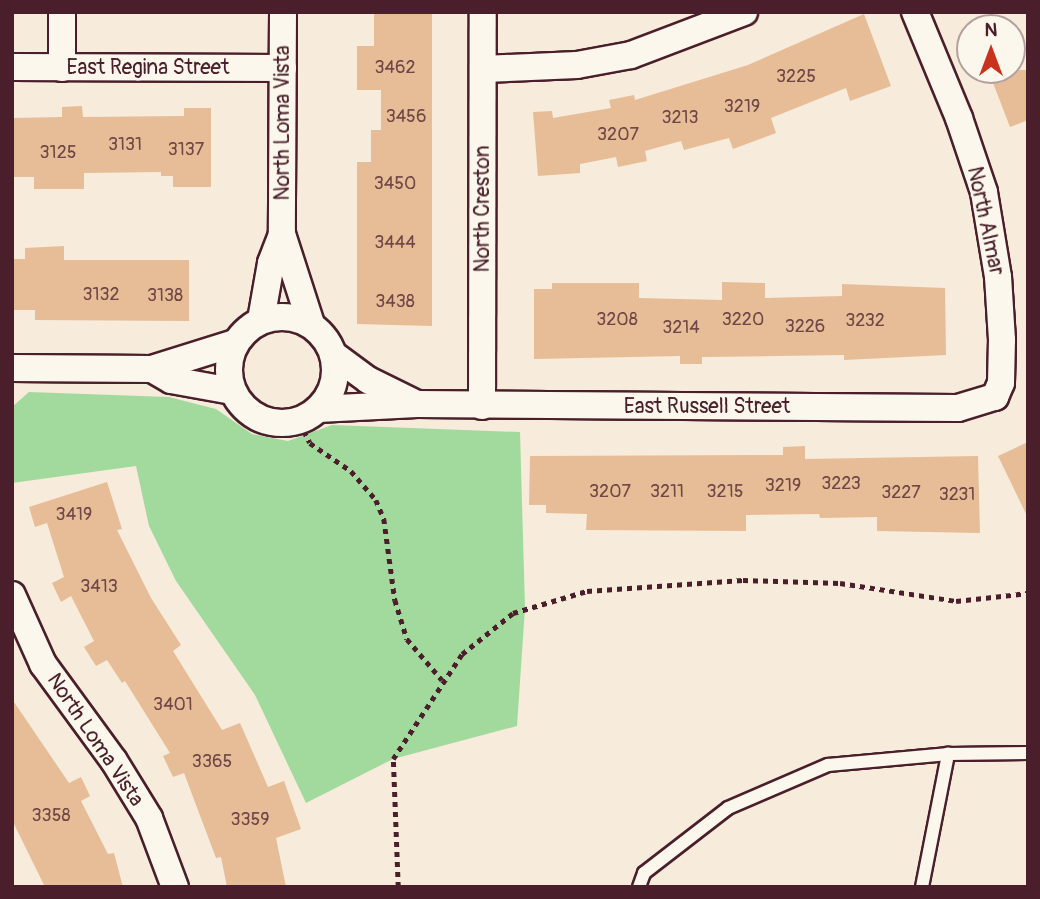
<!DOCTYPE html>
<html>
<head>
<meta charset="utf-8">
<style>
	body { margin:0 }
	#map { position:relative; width:1040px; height:899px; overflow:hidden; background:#f7ebdb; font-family:Pangolin,sans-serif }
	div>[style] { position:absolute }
	.green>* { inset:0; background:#a2da9e }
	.building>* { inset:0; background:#e6bd96 }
	.path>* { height:4.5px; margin-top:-2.25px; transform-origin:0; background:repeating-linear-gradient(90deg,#4a1f2b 0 5px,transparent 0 10px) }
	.roads { filter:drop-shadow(2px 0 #4a1f2b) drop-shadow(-2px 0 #4a1f2b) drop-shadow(0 2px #4a1f2b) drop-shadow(0 -2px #4a1f2b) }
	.service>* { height:12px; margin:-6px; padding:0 6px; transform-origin:6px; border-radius:6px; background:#fbf7ec }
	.minor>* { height:26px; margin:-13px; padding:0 13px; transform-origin:13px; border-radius:13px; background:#fbf7ec }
	.minor>.ring { margin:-13px; padding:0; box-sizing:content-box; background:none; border:26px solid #fbf7ec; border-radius:50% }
	span { translate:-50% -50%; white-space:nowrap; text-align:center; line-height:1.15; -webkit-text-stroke:5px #fbf7ec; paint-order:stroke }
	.number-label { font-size:18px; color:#714646 }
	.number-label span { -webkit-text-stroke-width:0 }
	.street-label { font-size:21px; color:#4a1f2b }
	.frame { position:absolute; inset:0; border:14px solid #4a1f2b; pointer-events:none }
	.north { position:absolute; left:956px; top:14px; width:70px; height:70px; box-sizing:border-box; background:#fbf7ec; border:2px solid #b4a19f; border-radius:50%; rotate:0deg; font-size:19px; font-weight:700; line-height:28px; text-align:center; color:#4a1f2b }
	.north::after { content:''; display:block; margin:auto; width:24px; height:32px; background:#c8321e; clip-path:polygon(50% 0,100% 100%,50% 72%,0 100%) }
</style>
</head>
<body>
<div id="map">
	<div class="green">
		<div style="clip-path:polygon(29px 392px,169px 397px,216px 409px,252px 434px,288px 441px,332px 425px,520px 432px,525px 608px,517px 726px,393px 759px,306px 803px,255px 695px,176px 581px,149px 526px,136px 466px,12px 483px,12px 407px)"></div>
	</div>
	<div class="building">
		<div style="clip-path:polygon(374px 12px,432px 12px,432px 326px,357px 324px,357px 162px,371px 162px,371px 130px,381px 130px,381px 90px,357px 90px,357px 46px,374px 46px)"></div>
		<div style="clip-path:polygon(864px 14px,891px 86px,850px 101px,846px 88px,771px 118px,776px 133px,733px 149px,729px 138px,684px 150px,681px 141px,645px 151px,647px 161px,618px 167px,616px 157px,580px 164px,580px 173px,538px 176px,533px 112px,552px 111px,553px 118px,611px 108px,609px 100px,634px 95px,635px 100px,748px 65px)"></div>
		<div style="clip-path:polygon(988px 70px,1028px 70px,1028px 120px,1010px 127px)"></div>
		<div style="clip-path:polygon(82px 106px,83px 117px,184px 116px,184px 108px,211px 108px,211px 187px,173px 187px,173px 176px,161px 176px,161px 172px,84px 173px,84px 189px,34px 189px,34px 177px,12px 177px,12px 118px,62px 117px,62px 107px)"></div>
		<div style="clip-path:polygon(64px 246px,64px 260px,189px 260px,189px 321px,35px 320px,35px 310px,13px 310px,12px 259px,25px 259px,25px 248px)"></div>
		<div style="clip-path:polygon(722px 282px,765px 283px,765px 298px,842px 296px,842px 284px,945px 288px,946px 355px,844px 360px,844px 355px,702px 357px,702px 364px,680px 364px,680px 356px,534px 359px,534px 289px,552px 289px,552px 283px,639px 283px,639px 298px,722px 300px)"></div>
		<div style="clip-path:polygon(1028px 442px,1028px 518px,998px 456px)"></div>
		<div style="clip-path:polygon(805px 446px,805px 459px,978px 456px,980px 533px,877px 531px,877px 517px,820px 518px,819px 514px,746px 515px,746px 531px,586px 530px,587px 514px,546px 513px,546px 505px,529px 505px,530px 456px,783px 455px,783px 447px)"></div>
		<div style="clip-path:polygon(107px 482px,122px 529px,117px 530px,151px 598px,181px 645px,173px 651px,222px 730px,240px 723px,268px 787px,284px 781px,301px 829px,276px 838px,286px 887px,227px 887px,221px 857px,216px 858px,184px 773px,173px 777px,163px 756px,170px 753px,125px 681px,122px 683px,107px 660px,96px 666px,84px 647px,94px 641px,71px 596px,61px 602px,52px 583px,64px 577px,47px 523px,35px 527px,29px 507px)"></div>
		<div style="clip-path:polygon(12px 699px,69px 783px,81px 777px,90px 796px,81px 801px,108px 854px,114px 853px,123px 887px,45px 887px,12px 820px)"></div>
	</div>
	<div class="path">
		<div style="left:304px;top:431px;width:13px;rotate:63deg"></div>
		<div style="left:310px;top:443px;width:50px;rotate:34.3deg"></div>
		<div style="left:351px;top:471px;width:38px;rotate:49deg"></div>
		<div style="left:376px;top:500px;width:21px;rotate:67deg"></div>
		<div style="left:384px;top:519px;width:82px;rotate:82.3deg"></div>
		<div style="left:395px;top:600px;width:41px;rotate:72.9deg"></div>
		<div style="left:407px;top:639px;width:54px;rotate:49.5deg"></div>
		<div style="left:398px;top:887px;width:128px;rotate:-92.2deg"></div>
		<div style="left:393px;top:759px;width:126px;rotate:-56.7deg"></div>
		<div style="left:462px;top:654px;width:65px;rotate:-38.8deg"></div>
		<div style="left:513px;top:613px;width:77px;rotate:-16.6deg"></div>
		<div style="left:587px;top:591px;width:156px;rotate:-4deg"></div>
		<div style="left:743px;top:580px;width:97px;rotate:1.8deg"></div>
		<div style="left:840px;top:583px;width:117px;rotate:8.8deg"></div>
		<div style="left:956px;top:601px;width:72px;rotate:-6.3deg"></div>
	</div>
	<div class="roads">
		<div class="service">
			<div style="left:639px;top:887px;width:15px;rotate:-70deg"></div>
			<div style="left:644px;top:873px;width:106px;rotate:-37.7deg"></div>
			<div style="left:728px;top:808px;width:109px;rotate:-23.3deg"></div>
			<div style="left:828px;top:765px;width:121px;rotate:-5.2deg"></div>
			<div style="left:948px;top:754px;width:80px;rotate:-0.7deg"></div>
			<div style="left:922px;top:887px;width:136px;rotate:-78.9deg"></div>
		</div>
		<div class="minor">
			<div style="left:283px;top:12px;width:222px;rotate:90.3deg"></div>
			<div style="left:282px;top:234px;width:95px;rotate:72.1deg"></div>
			<div style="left:12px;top:67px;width:271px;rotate:0.2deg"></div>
			<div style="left:62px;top:68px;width:56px;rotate:-90deg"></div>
			<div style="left:483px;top:69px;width:94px;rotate:-2.4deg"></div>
			<div style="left:577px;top:65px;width:55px;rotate:-10.5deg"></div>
			<div style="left:631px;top:55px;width:121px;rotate:-20.8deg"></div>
			<div class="ring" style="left:229px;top:317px;width:80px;height:80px"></div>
			<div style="left:261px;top:320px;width:58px;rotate:-80deg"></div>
			<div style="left:271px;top:263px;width:31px;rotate:-69deg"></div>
			<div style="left:334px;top:355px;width:42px;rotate:36.3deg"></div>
			<div style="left:368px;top:380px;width:52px;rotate:26.1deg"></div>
			<div style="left:12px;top:368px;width:140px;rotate:0.4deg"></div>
			<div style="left:152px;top:369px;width:87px;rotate:-17.4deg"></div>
			<div style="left:152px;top:369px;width:22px;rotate:30deg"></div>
			<div style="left:171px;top:380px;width:62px;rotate:10.2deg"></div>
			<div style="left:482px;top:406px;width:394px;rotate:-89.9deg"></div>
			<div style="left:318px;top:409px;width:99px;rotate:-2.9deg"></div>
			<div style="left:417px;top:404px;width:541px;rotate:0.42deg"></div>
			<div style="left:958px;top:408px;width:39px;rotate:-17deg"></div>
			<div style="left:995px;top:397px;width:15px;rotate:-67deg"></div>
			<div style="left:1001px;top:383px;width:43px;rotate:-88.7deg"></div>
			<div style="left:1002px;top:340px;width:63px;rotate:-93.6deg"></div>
			<div style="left:998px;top:277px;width:86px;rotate:-99.4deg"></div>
			<div style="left:984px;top:192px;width:78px;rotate:-108.7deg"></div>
			<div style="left:959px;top:118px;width:115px;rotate:-112.5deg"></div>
			<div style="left:12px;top:595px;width:76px;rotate:65.8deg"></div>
			<div style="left:43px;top:664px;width:120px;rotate:53.8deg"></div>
			<div style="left:114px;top:761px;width:67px;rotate:58.4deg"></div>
			<div style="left:149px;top:818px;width:74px;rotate:69.4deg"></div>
		</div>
	</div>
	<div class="number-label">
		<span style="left:395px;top:68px">3462</span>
		<span style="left:796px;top:77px">3225</span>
		<span style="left:742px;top:107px">3219</span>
		<span style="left:406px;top:117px">3456</span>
		<span style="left:680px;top:118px">3213</span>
		<span style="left:618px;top:135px">3207</span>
		<span style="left:125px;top:145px">3131</span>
		<span style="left:186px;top:150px">3137</span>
		<span style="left:58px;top:153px">3125</span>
		<span style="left:395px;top:184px">3450</span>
		<span style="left:395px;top:243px">3444</span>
		<span style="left:101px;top:295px">3132</span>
		<span style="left:165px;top:296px">3138</span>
		<span style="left:395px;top:302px">3438</span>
		<span style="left:617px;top:320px">3208</span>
		<span style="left:743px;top:320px">3220</span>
		<span style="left:865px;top:321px">3232</span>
		<span style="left:805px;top:327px">3226</span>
		<span style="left:681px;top:328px">3214</span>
		<span style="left:841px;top:484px">3223</span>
		<span style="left:783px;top:486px">3219</span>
		<span style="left:610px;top:492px">3207</span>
		<span style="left:667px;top:492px">3211</span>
		<span style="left:725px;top:492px">3215</span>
		<span style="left:901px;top:493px">3227</span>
		<span style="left:957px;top:495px">3231</span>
		<span style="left:74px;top:515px">3419</span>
		<span style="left:99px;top:587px">3413</span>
		<span style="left:173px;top:705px">3401</span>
		<span style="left:212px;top:762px">3365</span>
		<span style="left:51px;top:816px">3358</span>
		<span style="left:250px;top:820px">3359</span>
	</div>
	<div class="street-label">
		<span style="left:148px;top:68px">East Regina Street</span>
		<span style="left:283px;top:123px;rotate:-90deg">North Loma Vista</span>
		<span style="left:483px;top:209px;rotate:-90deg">North Creston</span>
		<span style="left:985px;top:221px;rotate:78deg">North Almar</span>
		<span style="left:707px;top:407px">East Russell Street</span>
		<span style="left:95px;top:740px;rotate:56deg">North Loma Vista</span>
	</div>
	<div class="frame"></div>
	<div class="north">N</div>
</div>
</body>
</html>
